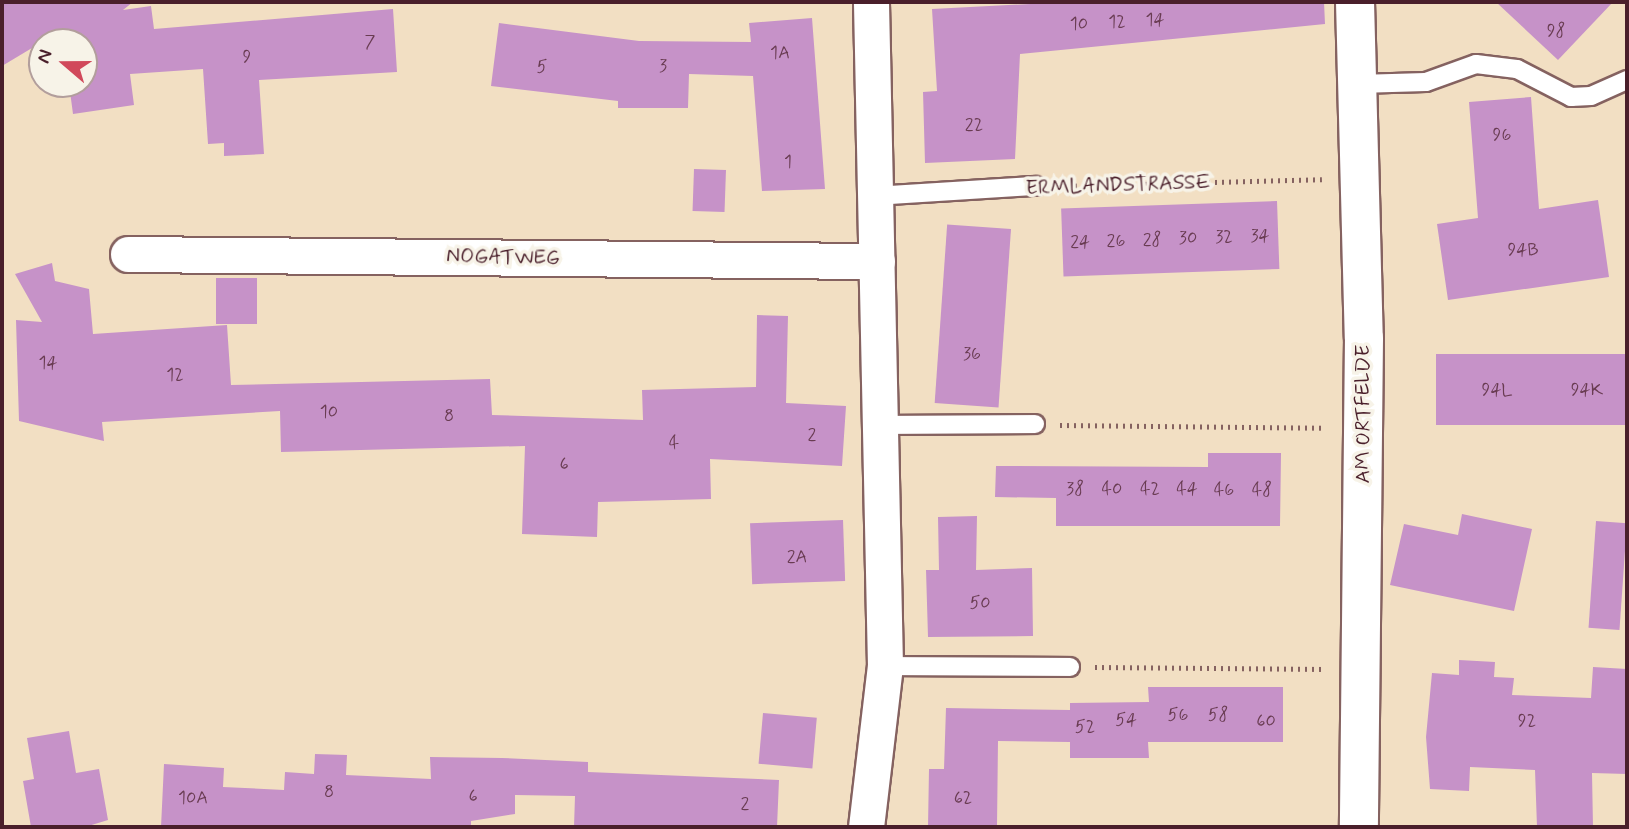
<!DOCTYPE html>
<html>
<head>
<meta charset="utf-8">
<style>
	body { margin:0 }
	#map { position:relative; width:1629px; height:829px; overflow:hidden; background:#f2dfc3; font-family:Mynerve,sans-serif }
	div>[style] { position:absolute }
	.building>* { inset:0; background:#c692c8; transform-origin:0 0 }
	.path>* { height:4.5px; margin-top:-2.25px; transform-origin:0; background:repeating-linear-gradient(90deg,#856260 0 2px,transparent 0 7px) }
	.roads { filter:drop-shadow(2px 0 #856260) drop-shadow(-2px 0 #856260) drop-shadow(0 2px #856260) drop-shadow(0 -2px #856260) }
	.service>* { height:18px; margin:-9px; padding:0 9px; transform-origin:9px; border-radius:9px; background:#fff }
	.minor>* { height:35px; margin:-17.5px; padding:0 17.5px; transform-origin:17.5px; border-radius:17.5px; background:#fff }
	.secondary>* { height:38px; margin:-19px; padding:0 19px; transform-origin:19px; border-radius:19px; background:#fff }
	span { translate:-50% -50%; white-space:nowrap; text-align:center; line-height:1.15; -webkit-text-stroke:7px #f7f3e8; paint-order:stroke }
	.number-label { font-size:18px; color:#693c52 }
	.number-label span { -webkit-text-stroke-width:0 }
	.street-label { font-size:21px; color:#4a1f2b }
	.frame { position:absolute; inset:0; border:4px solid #4a1f2b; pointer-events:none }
	.north { position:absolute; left:28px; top:28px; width:70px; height:70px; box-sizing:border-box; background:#f7f3e8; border:2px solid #b29e9c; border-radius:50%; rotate:290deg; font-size:19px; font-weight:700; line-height:28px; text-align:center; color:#4a1f2b }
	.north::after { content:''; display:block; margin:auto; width:24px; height:32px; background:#d1495b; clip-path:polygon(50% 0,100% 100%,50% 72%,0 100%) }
</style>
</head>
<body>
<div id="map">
	<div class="building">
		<div style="clip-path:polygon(2px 2px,133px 2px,123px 10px,151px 6px,154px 29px,393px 9px,397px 72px,259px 80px,264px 154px,224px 156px,224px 143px,208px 144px,203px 69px,130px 74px,134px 105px,73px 114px,69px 84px,84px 84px,84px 42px,63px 42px,62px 37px,42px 42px,2px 66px)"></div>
		<div style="clip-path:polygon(1069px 2px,1324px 2px,1325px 24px,1020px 54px,1015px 159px,925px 163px,923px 92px,937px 91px,932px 9px)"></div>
		<div style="clip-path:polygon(1496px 2px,1613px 2px,1558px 60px)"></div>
		<div style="clip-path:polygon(812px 18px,825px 189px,762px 191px,753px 76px,689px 74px,688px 108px,618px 108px,618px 101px,491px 86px,499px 23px,639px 41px,751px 42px,749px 23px)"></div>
		<div style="clip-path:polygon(1531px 97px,1539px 209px,1598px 200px,1609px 277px,1448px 300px,1437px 224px,1478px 218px,1469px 102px)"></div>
		<div style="left:694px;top:169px;width:32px;height:42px;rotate:2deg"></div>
		<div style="left:1277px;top:201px;width:68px;height:216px;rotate:88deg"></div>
		<div style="left:1011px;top:229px;width:179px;height:64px;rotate:94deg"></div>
		<div style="clip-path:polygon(52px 263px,55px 281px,89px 289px,93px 334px,227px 325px,231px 385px,490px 379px,492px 415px,643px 420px,642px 390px,756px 387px,757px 315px,788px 316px,786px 403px,846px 406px,842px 466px,710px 459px,711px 499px,598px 502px,597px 537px,522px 534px,525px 446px,281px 452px,280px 411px,102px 422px,104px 441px,19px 421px,16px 320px,42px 322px,15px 274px)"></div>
		<div style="left:216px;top:278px;width:41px;height:46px"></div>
		<div style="left:1627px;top:354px;width:71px;height:191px;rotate:90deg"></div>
		<div style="clip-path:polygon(1208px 453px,1281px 453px,1280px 526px,1056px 526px,1056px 498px,995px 497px,996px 466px,1208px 467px)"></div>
		<div style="clip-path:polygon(1462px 514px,1532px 529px,1514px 611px,1390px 585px,1404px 524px,1458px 535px)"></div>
		<div style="clip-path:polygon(977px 516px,976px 570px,1032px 568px,1033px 636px,928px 637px,926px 570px,939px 570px,938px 517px)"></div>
		<div style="left:843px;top:520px;width:61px;height:93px;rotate:88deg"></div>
		<div style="left:1596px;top:521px;width:31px;height:107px;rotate:4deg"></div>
		<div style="clip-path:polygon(1459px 660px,1495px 662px,1494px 677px,1514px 678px,1512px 695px,1591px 698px,1593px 667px,1627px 669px,1627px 774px,1592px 773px,1593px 827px,1537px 827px,1535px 770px,1470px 767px,1469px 791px,1430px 789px,1426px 737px,1432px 673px,1459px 675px)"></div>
		<div style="clip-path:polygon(1148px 687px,1283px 687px,1283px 742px,1148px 742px,1149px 758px,1070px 758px,1070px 742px,998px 741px,997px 827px,928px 827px,929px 769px,944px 769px,946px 708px,1070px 710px,1070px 703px,1149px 702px)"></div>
		<div style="left:763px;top:713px;width:54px;height:51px;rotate:5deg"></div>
		<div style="clip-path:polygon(69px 731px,76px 773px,99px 769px,108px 820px,85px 827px,31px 827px,23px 781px,34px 779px,27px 738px)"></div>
		<div style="clip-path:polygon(315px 754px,347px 755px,346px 775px,431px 779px,430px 757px,502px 758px,588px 762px,588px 772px,779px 780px,777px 827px,574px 827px,575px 796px,515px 795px,515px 814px,471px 821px,471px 827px,161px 827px,164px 764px,224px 768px,223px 787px,284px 790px,285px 772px,314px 774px)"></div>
	</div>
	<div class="path">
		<div style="left:1061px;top:186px;width:261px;rotate:-1.5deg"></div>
		<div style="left:1060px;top:425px;width:265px;rotate:0.6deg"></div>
		<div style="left:1095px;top:667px;width:230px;rotate:0.5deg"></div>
	</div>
	<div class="roads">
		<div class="service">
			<div style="left:1358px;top:84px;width:68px;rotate:-1.7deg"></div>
			<div style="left:1426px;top:82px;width:53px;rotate:-19.8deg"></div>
			<div style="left:1476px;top:64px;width:41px;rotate:7deg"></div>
			<div style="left:1517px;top:69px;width:61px;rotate:27.4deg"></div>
			<div style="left:1571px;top:97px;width:20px;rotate:-3deg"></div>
			<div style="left:1591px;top:96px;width:39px;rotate:-24deg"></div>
			<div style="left:875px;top:196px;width:161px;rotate:-3.6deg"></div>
			<div style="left:885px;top:425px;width:150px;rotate:-0.4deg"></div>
			<div style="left:885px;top:666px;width:185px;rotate:0.3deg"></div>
		</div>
		<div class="minor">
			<div style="left:128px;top:254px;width:749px;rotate:0.54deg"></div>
			<div style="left:866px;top:827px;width:162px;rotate:-83.3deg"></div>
			<div style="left:885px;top:666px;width:664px;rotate:-91.21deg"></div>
		</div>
		<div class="secondary">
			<div style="left:1355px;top:2px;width:336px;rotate:88.5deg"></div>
			<div style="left:1364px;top:338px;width:489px;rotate:90.6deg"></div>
		</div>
	</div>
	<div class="number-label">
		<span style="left:1155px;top:20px">14</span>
		<span style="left:1117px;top:22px">12</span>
		<span style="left:1079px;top:24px">10</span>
		<span style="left:1556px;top:31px">98</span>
		<span style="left:370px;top:42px">7</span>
		<span style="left:780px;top:53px">1A</span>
		<span style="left:247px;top:57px">9</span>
		<span style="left:663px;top:66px">3</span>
		<span style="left:542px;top:67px">5</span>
		<span style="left:974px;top:125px">22</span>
		<span style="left:1502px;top:135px">96</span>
		<span style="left:788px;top:162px">1</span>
		<span style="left:1260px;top:236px">34</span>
		<span style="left:1224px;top:237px">32</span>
		<span style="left:1188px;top:238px">30</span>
		<span style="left:1152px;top:240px">28</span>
		<span style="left:1116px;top:241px">26</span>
		<span style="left:1080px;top:242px">24</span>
		<span style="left:1523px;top:250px">94B</span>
		<span style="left:972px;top:354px">36</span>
		<span style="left:48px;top:363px">14</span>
		<span style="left:175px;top:375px">12</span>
		<span style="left:1497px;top:390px">94L</span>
		<span style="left:1587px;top:390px">94K</span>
		<span style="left:329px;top:412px">10</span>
		<span style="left:449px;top:416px">8</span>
		<span style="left:812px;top:435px">2</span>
		<span style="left:674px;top:443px">4</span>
		<span style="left:564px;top:464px">6</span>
		<span style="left:1075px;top:489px">38</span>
		<span style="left:1112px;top:489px">40</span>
		<span style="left:1150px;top:489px">42</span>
		<span style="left:1187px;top:489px">44</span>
		<span style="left:1224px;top:490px">46</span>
		<span style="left:1262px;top:490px">48</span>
		<span style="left:797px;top:557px">2A</span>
		<span style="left:980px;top:603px">50</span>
		<span style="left:1178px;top:715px">56</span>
		<span style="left:1218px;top:715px">58</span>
		<span style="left:1126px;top:720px">54</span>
		<span style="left:1266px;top:721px">60</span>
		<span style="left:1527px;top:721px">92</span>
		<span style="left:1085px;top:727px">52</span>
		<span style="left:329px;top:792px">8</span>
		<span style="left:473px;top:796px">6</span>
		<span style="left:193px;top:798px">10A</span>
		<span style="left:963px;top:798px">62</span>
		<span style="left:745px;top:804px">2</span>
	</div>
	<div class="street-label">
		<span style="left:1118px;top:185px;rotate:-2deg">ERMLANDSTRASSE</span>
		<span style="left:503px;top:257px;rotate:1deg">NOGATWEG</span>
		<span style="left:1363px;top:414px;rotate:-90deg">AM ORTFELDE</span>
	</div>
	<div class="frame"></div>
	<div class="north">N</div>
</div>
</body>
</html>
